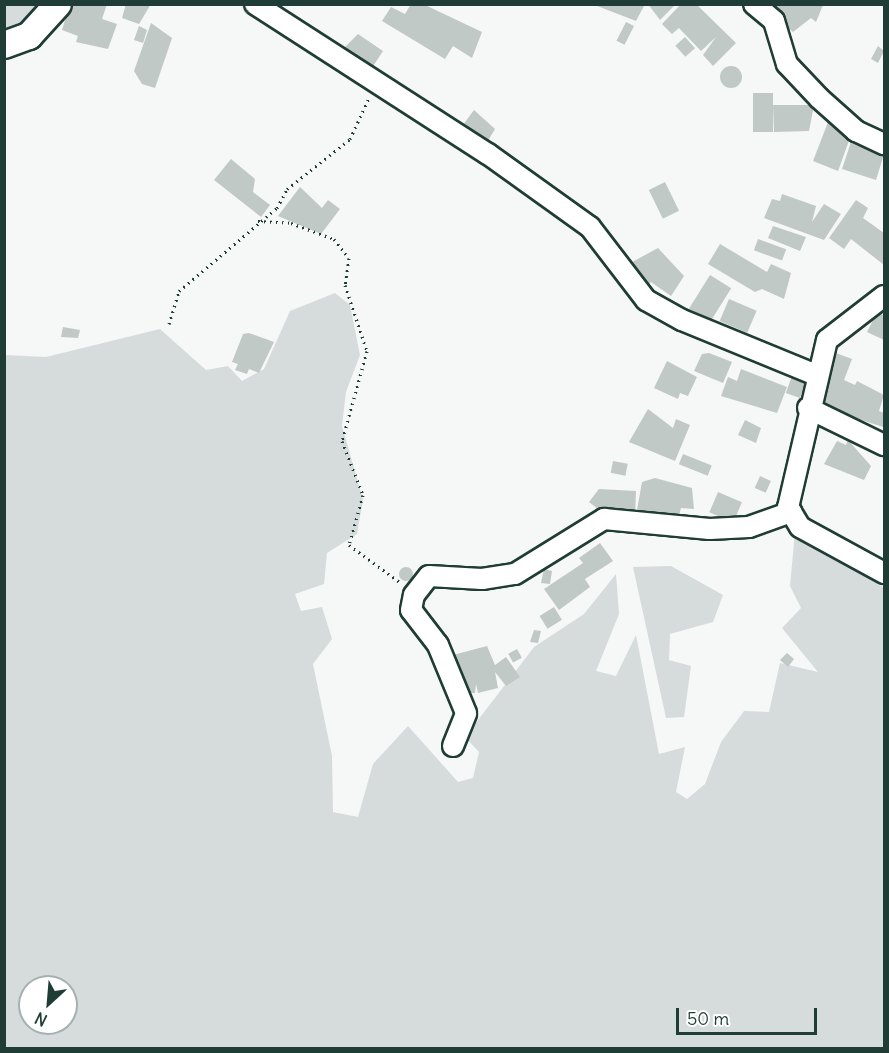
<!DOCTYPE html>
<html>
<head>
<meta charset="utf-8">
<style>
	body { margin:0 }
	#map { position:relative; width:889px; height:1053px; overflow:hidden; background:#f6f7f7; font-family:Delius,sans-serif }
	div>[style] { position:absolute }
	.green>* { inset:0; background:#d6dcdb }
	.building>* { inset:0; background:#c0c9c6; transform-origin:0 0 }
	.round { border-radius:50% }
	.path>* { height:3px; margin-top:-1.5px; transform-origin:0; background:repeating-linear-gradient(90deg,#1f3d34 0 1.5px,transparent 0 6px) }
	.roads { filter:drop-shadow(2px 0 #1f3d34) drop-shadow(-2px 0 #1f3d34) drop-shadow(0 2px #1f3d34) drop-shadow(0 -2px #1f3d34) }
	.minor>* { height:20px; margin:-10px; padding:0 10px; transform-origin:10px; border-radius:10px; background:#fff }
	.major>* { height:26px; margin:-13px; padding:0 13px; transform-origin:13px; border-radius:13px; background:#fff }
	span { translate:-50% -50%; white-space:nowrap; text-align:center; line-height:1.15; -webkit-text-stroke:5px #fff; paint-order:stroke }
	.frame { position:absolute; inset:0; border:6px solid #1f3d34; pointer-events:none }
	.north { position:absolute; left:18px; top:975px; width:60px; height:60px; box-sizing:border-box; background:#fff; border:2px solid #a5b1ae; border-radius:50%; rotate:206deg; font-size:16px; font-weight:700; line-height:24px; text-align:center; color:#1f3d34 }
	.north::after { content:''; display:block; margin:auto; width:21px; height:27px; background:#1f3d34; clip-path:polygon(50% 0,100% 100%,50% 72%,0 100%) }
	.scale { position:absolute; left:676px; top:1008px; width:141px; height:27px; box-sizing:border-box; border:3px solid #1f3d34; border-top:0; padding-left:8px; font-size:18px; line-height:21px; white-space:nowrap; color:#1f3d34; -webkit-text-stroke:4px #fff; paint-order:stroke }
</style>
</head>
<body>
<div id="map">
	<div class="green">
		<div style="clip-path:polygon(5px 4px,39px 4px,39px 5px,26px 20px,5px 29px)"></div>
		<div style="clip-path:polygon(evenodd,335px 293px,350px 305px,360px 355px,346px 392px,342px 426px,363px 500px,357px 534px,327px 553px,324px 584px,295px 594px,301px 611px,322px 607px,332px 639px,313px 664px,332px 756px,333px 812px,358px 817px,373px 764px,408px 726px,458px 782px,473px 778px,479px 752px,465px 737px,534px 647px,584px 614px,616px 574px,619px 614px,596px 671px,616px 676px,636px 635px,659px 754px,685px 747px,676px 792px,687px 799px,705px 784px,721px 742px,744px 711px,769px 712px,780px 663px,818px 672px,782px 628px,801px 608px,790px 586px,795px 532px,884px 588px,884px 1048px,5px 1048px,5px 355px,46px 357px,160px 329px,206px 370px,228px 366px,242px 381px,264px 369px,290px 311px,335px 293px,30px 987px,66px 987px,66px 1023px,30px 1023px,30px 987px)"></div>
		<div style="clip-path:polygon(671px 566px,723px 595px,713px 622px,670px 634px,669px 660px,691px 666px,684px 717px,666px 718px,633px 567px)"></div>
	</div>
	<div class="building">
		<div style="clip-path:polygon(70px 4px,107px 4px,102px 19px,117px 24px,108px 49px,76px 42px,78px 36px,62px 30px)"></div>
		<div style="clip-path:polygon(126px 4px,151px 4px,139px 24px,122px 18px)"></div>
		<div style="clip-path:polygon(411px 4px,423px 4px,482px 32px,472px 58px,453px 46px,445px 59px,382px 21px,391px 7px,405px 14px)"></div>
		<div style="clip-path:polygon(592px 4px,645px 4px,636px 21px)"></div>
		<div style="clip-path:polygon(648px 4px,676px 4px,660px 20px)"></div>
		<div style="clip-path:polygon(681px 4px,696px 4px,736px 43px,713px 66px,703px 55px,716px 37px,701px 51px,679px 28px,672px 34px,662px 24px)"></div>
		<div style="clip-path:polygon(776px 4px,822px 4px,823px 5px,816px 22px,811px 18px,793px 32px,770px 13px)"></div>
		<div style="left:626px;top:22px;width:9px;height:21px;rotate:27deg"></div>
		<div style="clip-path:polygon(151px 23px,172px 38px,155px 88px,142px 84px,134px 71px)"></div>
		<div style="clip-path:polygon(139px 26px,147px 30px,143px 43px,134px 40px)"></div>
		<div style="clip-path:polygon(358px 34px,383px 51px,368px 74px,341px 51px)"></div>
		<div style="left:685px;top:37px;width:15px;height:13px;rotate:48deg"></div>
		<div style="clip-path:polygon(878px 46px,884px 51px,878px 63px,871px 59px)"></div>
		<div class="round" style="left:720px;top:66px;width:22px;height:22px"></div>
		<div style="left:753px;top:93px;width:20px;height:39px"></div>
		<div style="clip-path:polygon(773px 105px,814px 105px,809px 131px,774px 132px)"></div>
		<div style="clip-path:polygon(474px 110px,495px 129px,486px 144px,460px 129px)"></div>
		<div style="clip-path:polygon(830px 117px,845px 128px,841px 134px,850px 138px,838px 171px,813px 161px)"></div>
		<div style="clip-path:polygon(853px 136px,884px 154px,876px 180px,842px 169px)"></div>
		<div style="clip-path:polygon(231px 159px,255px 179px,253px 192px,270px 205px,261px 217px,214px 180px)"></div>
		<div style="left:665px;top:182px;width:32px;height:18px;rotate:64deg"></div>
		<div style="clip-path:polygon(300px 187px,322px 208px,328px 200px,340px 209px,321px 234px,278px 216px)"></div>
		<div style="clip-path:polygon(782px 194px,816px 206px,812px 222px,824px 204px,841px 214px,824px 240px,764px 218px,772px 199px,780px 201px)"></div>
		<div style="clip-path:polygon(856px 200px,868px 208px,863px 218px,884px 233px,884px 265px,851px 239px,844px 249px,829px 238px)"></div>
		<div style="clip-path:polygon(773px 226px,806px 237px,800px 251px,768px 238px)"></div>
		<div style="left:758px;top:239px;width:30px;height:12px;rotate:20deg"></div>
		<div style="clip-path:polygon(720px 244px,767px 272px,771px 264px,791px 273px,784px 299px,762px 289px,755px 292px,708px 264px)"></div>
		<div style="clip-path:polygon(658px 248px,684px 276px,671px 296px,651px 282px,646px 287px,625px 266px)"></div>
		<div style="left:710px;top:275px;width:25px;height:43px;rotate:32deg"></div>
		<div style="left:729px;top:299px;width:30px;height:24px;rotate:23deg"></div>
		<div style="clip-path:polygon(877px 312px,884px 316px,884px 340px,867px 332px)"></div>
		<div style="clip-path:polygon(63px 327px,80px 330px,78px 338px,61px 337px)"></div>
		<div style="clip-path:polygon(249px 333px,274px 342px,259px 373px,249px 369px,247px 374px,235px 370px,238px 364px,232px 362px,243px 334px)"></div>
		<div style="clip-path:polygon(833px 352px,852px 359px,844px 380px,855px 385px,857px 381px,884px 395px,879px 411px,884px 413px,883px 427px,813px 404px)"></div>
		<div style="clip-path:polygon(709px 353px,732px 362px,723px 383px,694px 371px,702px 354px)"></div>
		<div style="clip-path:polygon(667px 361px,697px 377px,688px 396px,680px 393px,678px 399px,654px 388px)"></div>
		<div style="clip-path:polygon(741px 369px,787px 387px,777px 413px,721px 396px,728px 377px,737px 381px)"></div>
		<div style="left:792px;top:376px;width:15px;height:18px;rotate:20deg"></div>
		<div style="clip-path:polygon(648px 409px,673px 428px,676px 419px,690px 425px,675px 461px,629px 442px)"></div>
		<div style="clip-path:polygon(745px 420px,761px 428px,756px 443px,738px 435px)"></div>
		<div style="clip-path:polygon(848px 440px,871px 466px,864px 480px,824px 464px,837px 441px,846px 445px)"></div>
		<div style="left:683px;top:454px;width:31px;height:11px;rotate:22deg"></div>
		<div style="left:613px;top:461px;width:15px;height:12px;rotate:11deg"></div>
		<div style="left:760px;top:476px;width:12px;height:13px;rotate:24deg"></div>
		<div style="clip-path:polygon(655px 478px,692px 488px,694px 509px,681px 508px,678px 520px,637px 510px,642px 482px)"></div>
		<div style="clip-path:polygon(599px 489px,636px 491px,635px 515px,603px 513px,589px 502px)"></div>
		<div style="left:718px;top:492px;width:26px;height:22px;rotate:23deg"></div>
		<div style="clip-path:polygon(600px 543px,613px 561px,585px 579px,590px 587px,559px 610px,544px 589px,583px 563px,579px 558px)"></div>
		<div class="round" style="left:399px;top:567px;width:14px;height:14px"></div>
		<div style="clip-path:polygon(544px 569px,552px 571px,550px 584px,541px 583px)"></div>
		<div style="left:554px;top:607px;width:15px;height:17px;rotate:58deg"></div>
		<div style="clip-path:polygon(534px 630px,541px 631px,538px 643px,530px 642px)"></div>
		<div style="clip-path:polygon(487px 646px,495px 665px,506px 657px,520px 677px,506px 686px,495px 672px,498px 688px,478px 693px,476px 684px,475px 693px,462px 693px,453px 655px)"></div>
		<div style="left:517px;top:649px;width:10px;height:10px;rotate:61deg"></div>
		<div style="clip-path:polygon(787px 653px,794px 659px,788px 667px,780px 660px)"></div>
	</div>
	<div class="path">
		<div style="left:258px;top:221px;width:33px;rotate:3deg"></div>
		<div style="left:291px;top:223px;width:46px;rotate:20.4deg"></div>
		<div style="left:334px;top:239px;width:24px;rotate:52deg"></div>
		<div style="left:349px;top:258px;width:27px;rotate:98deg"></div>
		<div style="left:345px;top:285px;width:70px;rotate:71.6deg"></div>
		<div style="left:367px;top:351px;width:93px;rotate:105.5deg"></div>
		<div style="left:342px;top:441px;width:58px;rotate:68.7deg"></div>
		<div style="left:363px;top:495px;width:52px;rotate:105.6deg"></div>
		<div style="left:349px;top:545px;width:64px;rotate:36.2deg"></div>
		<div style="left:169px;top:324px;width:34px;rotate:-73deg"></div>
		<div style="left:179px;top:291px;width:128px;rotate:-40.3deg"></div>
		<div style="left:277px;top:208px;width:21px;rotate:-62deg"></div>
		<div style="left:287px;top:189px;width:80px;rotate:-38.4deg"></div>
		<div style="left:350px;top:139px;width:45px;rotate:-65.1deg"></div>
	</div>
	<div class="roads">
		<div class="minor">
			<div style="left:255px;top:4px;width:277px;rotate:32.8deg"></div>
			<div style="left:488px;top:154px;width:125px;rotate:35.6deg"></div>
			<div style="left:590px;top:227px;width:92px;rotate:52.5deg"></div>
			<div style="left:646px;top:300px;width:41px;rotate:29.1deg"></div>
			<div style="left:682px;top:320px;width:145px;rotate:22.3deg"></div>
			<div style="left:754px;top:4px;width:26px;rotate:40deg"></div>
			<div style="left:774px;top:21px;width:45px;rotate:73.2deg"></div>
			<div style="left:787px;top:64px;width:47px;rotate:46.7deg"></div>
			<div style="left:819px;top:98px;width:50px;rotate:41.7deg"></div>
			<div style="left:856px;top:131px;width:31px;rotate:25deg"></div>
			<div style="left:884px;top:296px;width:72px;rotate:142.3deg"></div>
			<div style="left:827px;top:340px;width:171px;rotate:103.1deg"></div>
			<div style="left:788px;top:507px;width:23px;rotate:59deg"></div>
			<div style="left:800px;top:527px;width:96px;rotate:28.7deg"></div>
			<div style="left:808px;top:408px;width:85px;rotate:26deg"></div>
			<div style="left:453px;top:746px;width:35px;rotate:-68deg"></div>
			<div style="left:466px;top:713px;width:74px;rotate:-112.4deg"></div>
			<div style="left:438px;top:645px;width:44px;rotate:-127.6deg"></div>
			<div style="left:411px;top:610px;width:15px;rotate:-79deg"></div>
			<div style="left:414px;top:595px;width:24px;rotate:-52deg"></div>
			<div style="left:429px;top:576px;width:53px;rotate:3.2deg"></div>
			<div style="left:482px;top:579px;width:33px;rotate:-9deg"></div>
			<div style="left:515px;top:574px;width:105px;rotate:-31.7deg"></div>
			<div style="left:604px;top:519px;width:106px;rotate:5.4deg"></div>
			<div style="left:710px;top:529px;width:39px;rotate:-3deg"></div>
			<div style="left:749px;top:527px;width:45px;rotate:-19.7deg"></div>
		</div>
		<div class="major">
			<div style="left:4px;top:45px;width:27px;rotate:-20deg"></div>
			<div style="left:29px;top:36px;width:43px;rotate:-47.8deg"></div>
		</div>
	</div>
	<div class="frame"></div>
	<div class="north">N</div>
	<div class="scale">50 m</div>
</div>
</body>
</html>
